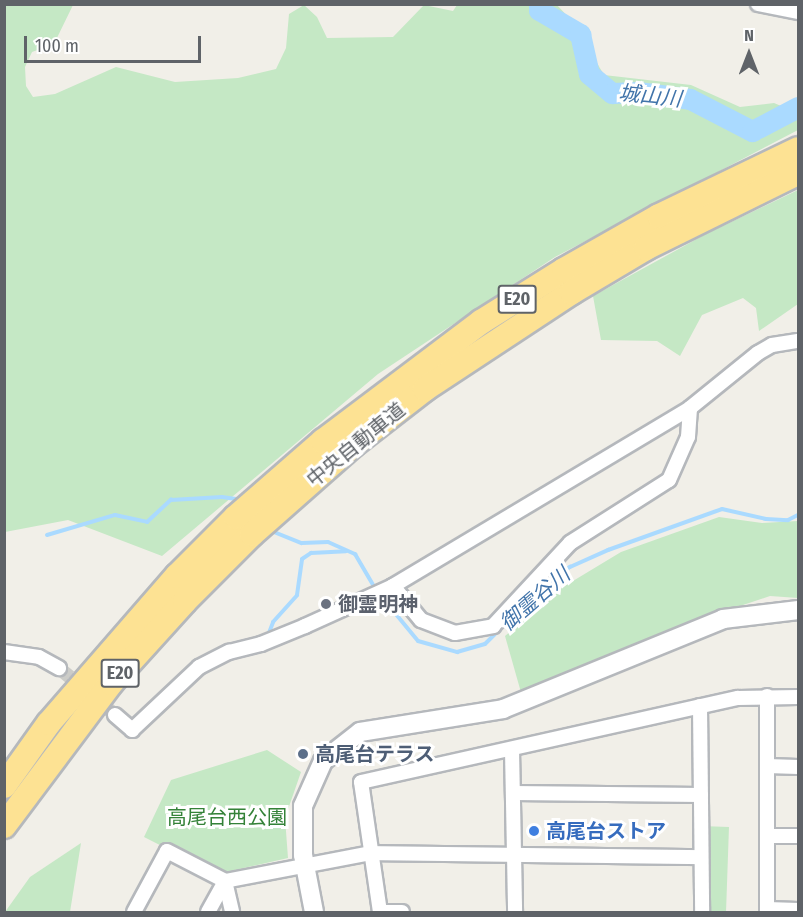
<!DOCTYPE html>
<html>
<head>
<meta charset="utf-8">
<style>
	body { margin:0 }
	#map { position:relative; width:803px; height:917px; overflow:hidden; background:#f1efe8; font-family:"Fira Sans Condensed","Noto Sans JP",sans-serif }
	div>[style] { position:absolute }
	.green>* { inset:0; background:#c5e8c5; transform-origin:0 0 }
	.stream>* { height:4px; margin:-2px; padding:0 2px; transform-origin:2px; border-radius:2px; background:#aadaff }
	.river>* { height:21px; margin:-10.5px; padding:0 10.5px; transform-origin:10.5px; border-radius:10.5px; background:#aadaff }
	.street-tunnel>* { height:14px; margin-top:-7px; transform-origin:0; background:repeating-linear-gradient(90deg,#ccccc8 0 14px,transparent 0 21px) }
	.roads { filter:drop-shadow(2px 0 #b5b8bc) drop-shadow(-2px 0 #b5b8bc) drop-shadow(0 2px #b5b8bc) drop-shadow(0 -2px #b5b8bc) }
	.street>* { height:14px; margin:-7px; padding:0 7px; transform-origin:7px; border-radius:7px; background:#fff }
	.secondary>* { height:18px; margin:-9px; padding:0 9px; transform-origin:9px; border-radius:9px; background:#fff }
	.highway>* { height:24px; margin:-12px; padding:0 12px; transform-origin:12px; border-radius:12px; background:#fde293 }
	.dots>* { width:16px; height:16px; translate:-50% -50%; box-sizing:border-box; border:3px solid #fff; border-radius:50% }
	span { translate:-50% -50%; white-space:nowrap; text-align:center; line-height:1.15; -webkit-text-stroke:6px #fff; paint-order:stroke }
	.shield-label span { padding:2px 4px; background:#fff; border:2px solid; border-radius:4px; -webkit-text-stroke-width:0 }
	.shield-label { font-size:18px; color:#5f6368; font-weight:700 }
	.street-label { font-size:20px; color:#5f6368 }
	.worship-label { font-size:20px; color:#5b616d; font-weight:700 }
	.left { translate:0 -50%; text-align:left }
	.service-label { font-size:20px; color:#4e5e75; font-weight:700 }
	.park-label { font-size:20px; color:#348238 }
	.shop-label { font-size:20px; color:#366cbe; font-weight:700 }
	.water-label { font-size:21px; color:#4174aa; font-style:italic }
	.frame { position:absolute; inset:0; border:6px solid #5f6368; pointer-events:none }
	.north { position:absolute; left:719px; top:24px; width:60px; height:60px; -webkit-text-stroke:4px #fff; paint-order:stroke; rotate:0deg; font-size:16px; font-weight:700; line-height:24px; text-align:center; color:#5f6368 }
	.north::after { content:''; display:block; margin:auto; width:21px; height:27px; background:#5f6368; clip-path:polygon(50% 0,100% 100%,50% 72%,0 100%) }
	.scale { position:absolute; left:24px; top:36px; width:177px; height:27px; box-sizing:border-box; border:3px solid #5f6368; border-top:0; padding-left:8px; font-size:18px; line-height:21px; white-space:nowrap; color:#5f6368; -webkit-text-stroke:4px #fff; paint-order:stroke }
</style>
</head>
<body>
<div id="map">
	<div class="green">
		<div style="clip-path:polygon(556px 4px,573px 22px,604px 75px,691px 85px,740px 107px,774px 103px,798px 113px,798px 130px,555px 257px,378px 374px,162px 556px,68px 520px,5px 532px,5px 5px,73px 5px,54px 44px,32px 52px,25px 67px,26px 86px,33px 97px,55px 94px,116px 67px,175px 82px,238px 78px,276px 69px,286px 48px,289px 14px,304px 5px,317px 17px,327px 38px,393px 37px,424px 5px,453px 11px,457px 5px)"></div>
		<div style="clip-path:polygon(798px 190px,798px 304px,759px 331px,756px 308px,743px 298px,702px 315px,680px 356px,657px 341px,601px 340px,593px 296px,706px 234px)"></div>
		<div style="clip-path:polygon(719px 517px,762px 523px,798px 521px,798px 598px,770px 596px,683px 625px,522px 696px,505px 636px,563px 587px,621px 552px)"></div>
		<div style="clip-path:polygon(267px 750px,301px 772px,285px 818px,288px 858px,217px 874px,144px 837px,171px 780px)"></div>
		<div style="left:701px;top:826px;width:28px;height:86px;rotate:2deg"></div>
		<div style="clip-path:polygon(81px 843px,70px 912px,5px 912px,30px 877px)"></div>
	</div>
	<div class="stream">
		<div style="left:269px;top:530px;width:35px;rotate:22deg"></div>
		<div style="left:302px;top:543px;width:26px;rotate:-2deg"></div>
		<div style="left:328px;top:542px;width:30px;rotate:24deg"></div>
		<div style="left:355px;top:554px;width:42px;rotate:59.7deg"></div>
		<div style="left:47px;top:535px;width:71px;rotate:-16.4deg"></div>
		<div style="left:115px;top:515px;width:33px;rotate:12deg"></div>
		<div style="left:147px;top:522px;width:33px;rotate:-43deg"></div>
		<div style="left:171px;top:500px;width:51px;rotate:-3.4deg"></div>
		<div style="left:222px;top:497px;width:21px;rotate:8deg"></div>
		<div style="left:381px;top:596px;width:58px;rotate:50.6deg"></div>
		<div style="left:418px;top:641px;width:41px;rotate:15.8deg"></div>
		<div style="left:457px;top:652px;width:29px;rotate:-16deg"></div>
		<div style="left:485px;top:644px;width:76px;rotate:-45deg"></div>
		<div style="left:539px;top:590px;width:39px;rotate:-37deg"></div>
		<div style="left:570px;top:567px;width:42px;rotate:-24.1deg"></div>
		<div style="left:608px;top:550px;width:121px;rotate:-19.8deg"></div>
		<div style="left:722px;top:509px;width:45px;rotate:12.8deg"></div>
		<div style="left:766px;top:519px;width:22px;rotate:3deg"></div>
		<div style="left:788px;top:520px;width:11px;rotate:-27deg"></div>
		<div style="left:267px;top:638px;width:17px;rotate:-69deg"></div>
		<div style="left:273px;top:622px;width:36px;rotate:-48deg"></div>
		<div style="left:297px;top:595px;width:36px;rotate:-82deg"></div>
		<div style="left:302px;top:559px;width:11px;rotate:-34deg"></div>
		<div style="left:311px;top:553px;width:35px;rotate:-3deg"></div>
	</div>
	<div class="river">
		<div style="left:539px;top:4px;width:6px;rotate:90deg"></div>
		<div style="left:539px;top:10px;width:48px;rotate:30.3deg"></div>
		<div style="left:580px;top:34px;width:41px;rotate:77.3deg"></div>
		<div style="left:589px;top:74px;width:30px;rotate:40deg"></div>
		<div style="left:612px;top:93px;width:26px;rotate:-2deg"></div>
		<div style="left:638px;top:92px;width:52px;rotate:7.7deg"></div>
		<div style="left:690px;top:99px;width:70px;rotate:27.3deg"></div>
		<div style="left:752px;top:131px;width:52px;rotate:-27.6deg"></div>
	</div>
	<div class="street-tunnel">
		<div style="left:59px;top:668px;width:73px;rotate:40deg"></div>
	</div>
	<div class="roads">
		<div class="street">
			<div style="left:758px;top:4px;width:41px;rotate:11.3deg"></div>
			<div style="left:393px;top:586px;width:44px;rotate:50.5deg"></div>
			<div style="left:421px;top:620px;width:36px;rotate:21deg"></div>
			<div style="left:455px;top:633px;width:39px;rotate:-10deg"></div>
			<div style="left:493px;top:626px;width:113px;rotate:-47.1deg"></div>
			<div style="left:570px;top:543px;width:117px;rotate:-32.5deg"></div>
			<div style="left:669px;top:480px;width:47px;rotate:-66.2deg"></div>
			<div style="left:688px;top:437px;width:29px;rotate:-86deg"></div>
			<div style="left:4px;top:652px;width:35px;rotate:8deg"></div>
			<div style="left:39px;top:657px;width:23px;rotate:29deg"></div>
			<div style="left:700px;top:706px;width:206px;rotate:89.4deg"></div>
			<div style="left:115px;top:715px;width:23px;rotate:41deg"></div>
			<div style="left:132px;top:730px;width:92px;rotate:-43.2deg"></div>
			<div style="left:199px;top:667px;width:34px;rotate:-27deg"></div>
			<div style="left:229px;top:652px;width:33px;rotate:-14deg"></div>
			<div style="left:261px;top:644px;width:48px;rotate:-22.2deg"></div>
			<div style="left:305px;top:626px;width:97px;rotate:-24.4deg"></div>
			<div style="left:393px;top:586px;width:346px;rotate:-30.9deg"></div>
			<div style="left:690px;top:408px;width:87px;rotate:-39deg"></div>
			<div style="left:758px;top:353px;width:16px;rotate:-30deg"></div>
			<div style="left:772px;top:345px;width:26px;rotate:-9deg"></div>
			<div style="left:512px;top:750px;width:162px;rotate:88.9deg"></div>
			<div style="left:767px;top:766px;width:31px;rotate:2deg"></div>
			<div style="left:513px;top:793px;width:188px;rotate:0.6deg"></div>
			<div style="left:767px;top:836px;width:31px"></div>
			<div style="left:767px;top:909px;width:31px;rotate:2deg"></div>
			<div style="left:134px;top:912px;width:69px;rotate:-61.6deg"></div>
			<div style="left:167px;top:851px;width:65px;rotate:27.3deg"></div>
			<div style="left:225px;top:881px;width:32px;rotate:77deg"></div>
			<div style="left:208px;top:912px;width:35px;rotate:-61deg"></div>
			<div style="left:225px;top:881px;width:148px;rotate:-10.9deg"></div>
			<div style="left:370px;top:853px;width:331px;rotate:0.7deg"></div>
			<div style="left:402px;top:912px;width:22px;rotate:180deg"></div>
			<div style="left:380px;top:912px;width:131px;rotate:-98.3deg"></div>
			<div style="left:361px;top:782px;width:386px;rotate:-12.6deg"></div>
			<div style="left:738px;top:698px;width:60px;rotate:-1deg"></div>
			<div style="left:767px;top:912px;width:216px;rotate:-90deg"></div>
		</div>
		<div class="secondary">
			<div style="left:314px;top:912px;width:58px;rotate:-100.9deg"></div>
			<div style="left:303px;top:855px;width:49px;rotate:-90deg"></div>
			<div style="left:303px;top:806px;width:49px;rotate:-66deg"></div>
			<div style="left:323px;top:761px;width:47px;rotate:-38.1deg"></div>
			<div style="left:360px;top:732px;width:145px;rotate:-9.1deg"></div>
			<div style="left:503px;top:709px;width:238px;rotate:-22.2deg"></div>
			<div style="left:723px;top:619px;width:76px;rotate:-6.8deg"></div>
		</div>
		<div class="highway">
			<div style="left:4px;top:786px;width:77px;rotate:-54.5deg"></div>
			<div style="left:49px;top:723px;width:195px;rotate:-49deg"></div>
			<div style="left:177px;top:576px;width:83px;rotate:-45deg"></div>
			<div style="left:236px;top:517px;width:116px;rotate:-41.1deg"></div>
			<div style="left:323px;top:441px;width:198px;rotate:-37deg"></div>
			<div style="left:481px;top:322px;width:98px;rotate:-32.1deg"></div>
			<div style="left:564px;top:270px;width:109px;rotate:-29.6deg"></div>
			<div style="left:659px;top:216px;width:154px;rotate:-25.7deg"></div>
			<div style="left:4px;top:826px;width:179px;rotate:-53.2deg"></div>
			<div style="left:111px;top:683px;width:110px;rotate:-47.9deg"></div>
			<div style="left:185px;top:601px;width:95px;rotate:-45deg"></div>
			<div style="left:252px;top:534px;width:135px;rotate:-41.4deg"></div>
			<div style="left:353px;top:445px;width:91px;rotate:-37.9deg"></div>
			<div style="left:425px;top:389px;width:176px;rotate:-33.4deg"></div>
			<div style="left:572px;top:292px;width:86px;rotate:-30.7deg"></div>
			<div style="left:646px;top:248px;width:169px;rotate:-26.3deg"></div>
		</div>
	</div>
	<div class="dots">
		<div style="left:326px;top:604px;background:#6b7280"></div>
		<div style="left:303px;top:754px;background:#5c6f8a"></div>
		<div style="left:534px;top:831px;background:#3f7fe0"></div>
	</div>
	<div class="shield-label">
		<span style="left:517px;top:299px">E20</span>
		<span style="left:120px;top:673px">E20</span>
	</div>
	<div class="street-label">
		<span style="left:356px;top:445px;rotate:-39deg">中央自動車道</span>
	</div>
	<div class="worship-label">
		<span class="left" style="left:338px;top:604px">御霊明神</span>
	</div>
	<div class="service-label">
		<span class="left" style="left:315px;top:754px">高尾台テラス</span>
	</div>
	<div class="park-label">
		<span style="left:227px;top:817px">高尾台西公園</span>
	</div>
	<div class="shop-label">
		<span class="left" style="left:546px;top:831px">高尾台ストア</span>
	</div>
	<div class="water-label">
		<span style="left:650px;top:96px;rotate:6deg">城山川</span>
		<span style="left:535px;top:599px;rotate:-41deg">御霊谷川</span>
	</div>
	<div class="frame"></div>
	<div class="north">N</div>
	<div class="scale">100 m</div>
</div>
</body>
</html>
